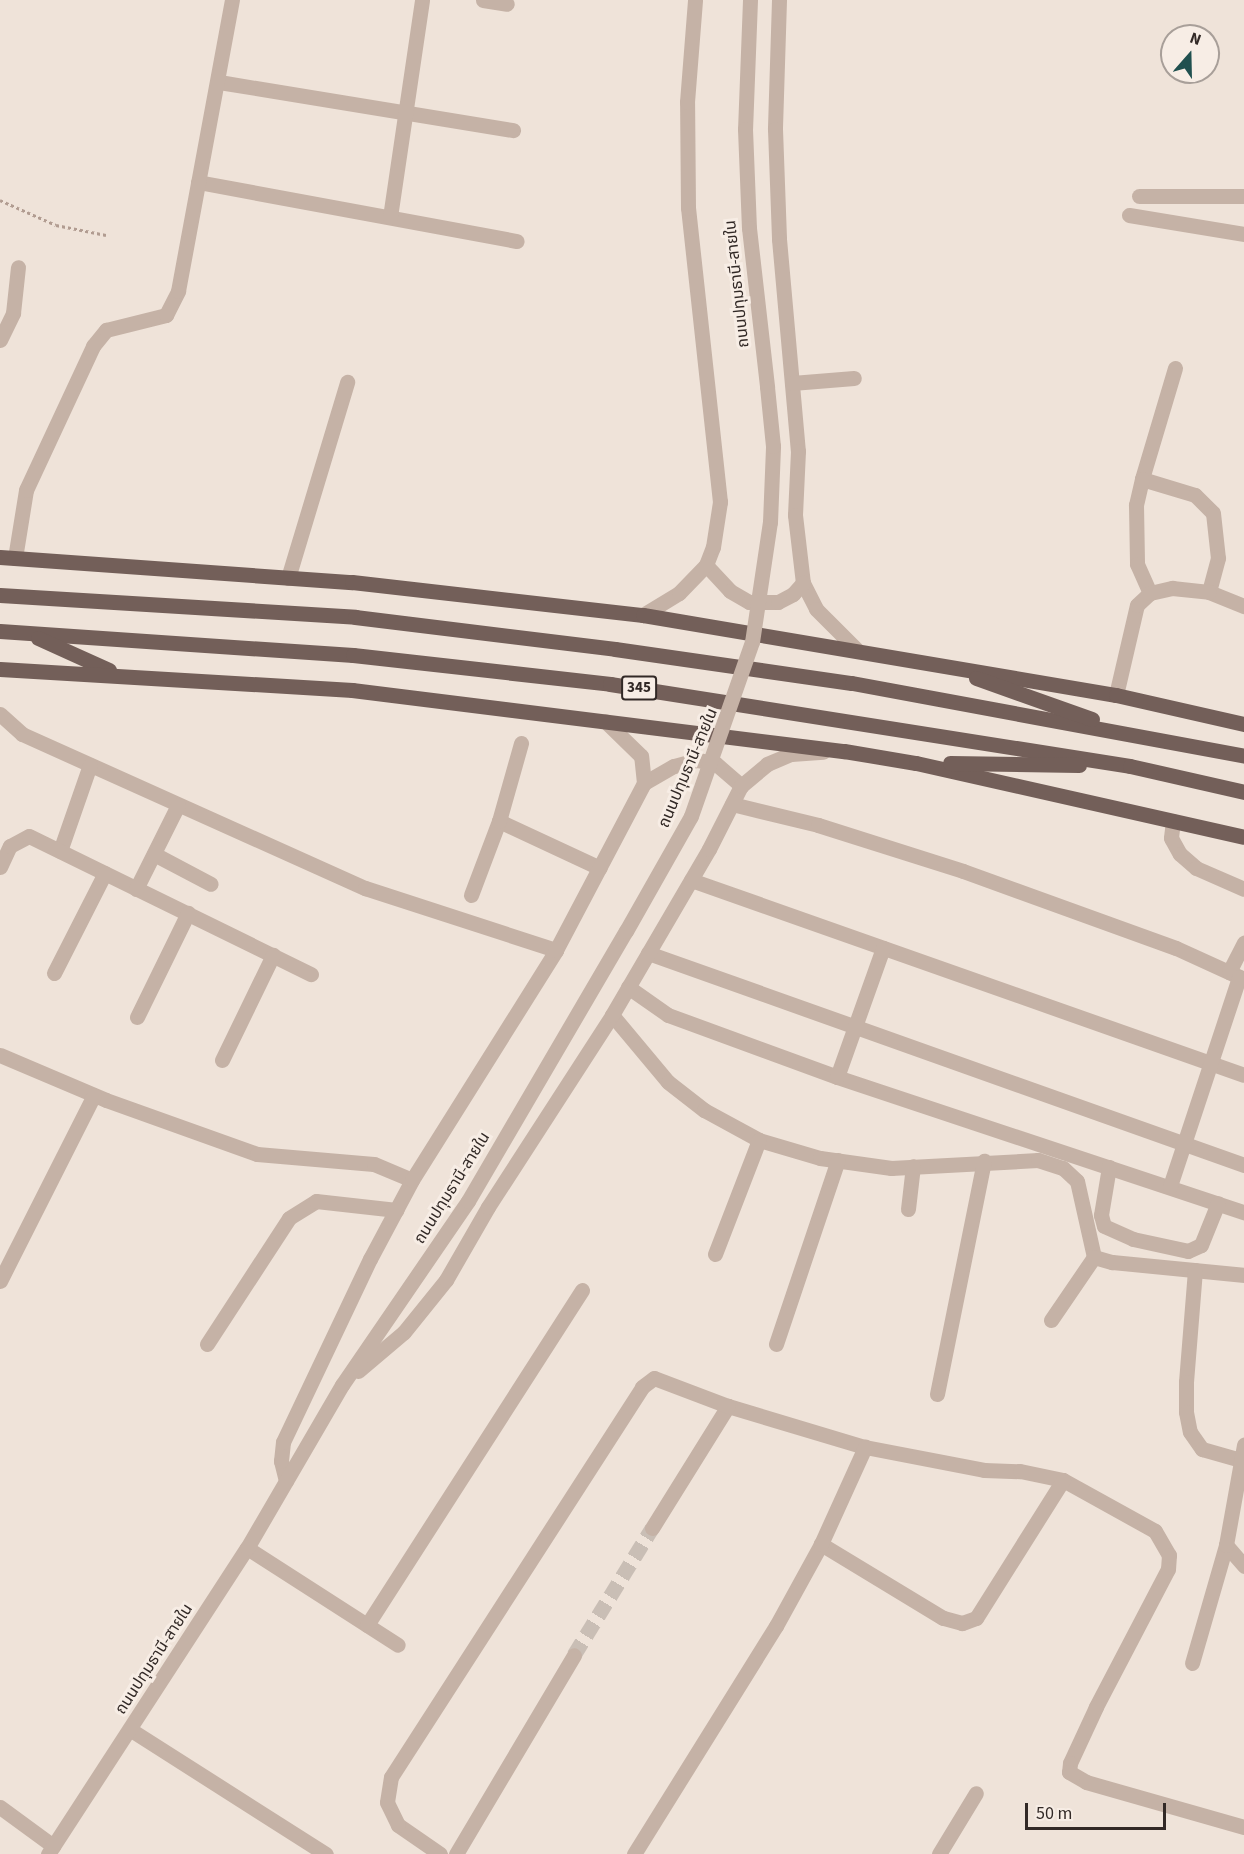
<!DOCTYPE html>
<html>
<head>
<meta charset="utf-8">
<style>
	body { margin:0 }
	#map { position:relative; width:1244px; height:1854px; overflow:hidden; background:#efe3d9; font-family:"Source Sans 3","Noto Sans Thai",sans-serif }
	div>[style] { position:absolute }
	.minor-tunnel>* { height:15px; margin-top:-7.5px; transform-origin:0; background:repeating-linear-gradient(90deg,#c9beb5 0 15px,transparent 0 23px) }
	.path>* { height:3px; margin-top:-1.5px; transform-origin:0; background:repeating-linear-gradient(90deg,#b19c91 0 3px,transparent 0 6px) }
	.minor>* { height:15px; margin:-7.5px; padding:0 7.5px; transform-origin:7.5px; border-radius:7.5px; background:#c5b2a6 }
	.major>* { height:15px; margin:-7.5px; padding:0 7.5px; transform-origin:7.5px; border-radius:7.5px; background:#735f59 }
	.minor-bridge>* { height:15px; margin:-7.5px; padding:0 7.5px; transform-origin:7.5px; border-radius:7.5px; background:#c5b2a6 }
	span { translate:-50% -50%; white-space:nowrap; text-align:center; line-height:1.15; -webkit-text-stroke:6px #f7ede5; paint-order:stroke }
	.shield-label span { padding:2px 4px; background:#f7ede5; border:2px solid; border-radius:4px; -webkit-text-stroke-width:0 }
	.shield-label { font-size:15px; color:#322926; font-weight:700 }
	.street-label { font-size:16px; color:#322926 }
	.north { position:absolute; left:1160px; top:24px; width:60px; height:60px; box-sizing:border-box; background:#f7ede5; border:2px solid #a89f99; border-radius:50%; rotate:20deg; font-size:16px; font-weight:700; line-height:24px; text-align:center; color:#322926 }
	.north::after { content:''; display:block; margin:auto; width:21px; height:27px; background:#20504f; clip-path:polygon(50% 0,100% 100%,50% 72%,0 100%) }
	.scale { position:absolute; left:1025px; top:1803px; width:141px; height:27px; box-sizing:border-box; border:3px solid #322926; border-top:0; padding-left:8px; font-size:18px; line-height:21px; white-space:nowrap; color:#322926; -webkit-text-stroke:4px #f7ede5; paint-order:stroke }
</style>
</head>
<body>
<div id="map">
	<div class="minor-tunnel">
		<div style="left:574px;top:1655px;width:149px;rotate:-58.4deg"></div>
	</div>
	<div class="path">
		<div style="left:0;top:200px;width:61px;rotate:24.1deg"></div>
		<div style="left:56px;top:225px;width:51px;rotate:11.3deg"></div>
	</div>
	<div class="minor">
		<div style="left:483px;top:0;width:24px;rotate:9deg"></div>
		<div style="left:750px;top:0;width:129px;rotate:92.2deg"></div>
		<div style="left:745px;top:129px;width:99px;rotate:87.7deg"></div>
		<div style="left:749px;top:228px;width:160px;rotate:83.5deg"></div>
		<div style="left:779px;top:0;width:129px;rotate:91.8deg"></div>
		<div style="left:775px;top:129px;width:110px;rotate:87.9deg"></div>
		<div style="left:779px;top:239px;width:213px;rotate:84.9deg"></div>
		<div style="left:798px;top:451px;width:64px;rotate:92.7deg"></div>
		<div style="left:795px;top:515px;width:68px;rotate:83.3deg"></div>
		<div style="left:803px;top:583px;width:29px;rotate:63deg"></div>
		<div style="left:816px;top:609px;width:57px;rotate:45deg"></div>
		<div style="left:219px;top:82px;width:298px;rotate:9.3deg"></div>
		<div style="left:198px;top:182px;width:324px;rotate:10.5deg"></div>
		<div style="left:1139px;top:196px;width:105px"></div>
		<div style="left:1129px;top:215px;width:117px;rotate:9.4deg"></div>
		<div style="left:390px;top:217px;width:219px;rotate:-81.6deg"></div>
		<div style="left:0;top:340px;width:30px;rotate:-64deg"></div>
		<div style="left:13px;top:313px;width:46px;rotate:-83.8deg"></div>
		<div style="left:1175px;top:368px;width:116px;rotate:106.6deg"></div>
		<div style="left:1142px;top:479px;width:55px;rotate:16.8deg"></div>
		<div style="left:1195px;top:495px;width:25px;rotate:45deg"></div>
		<div style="left:1213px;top:513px;width:45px;rotate:83.7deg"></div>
		<div style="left:1218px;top:558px;width:35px;rotate:105deg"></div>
		<div style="left:1209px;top:592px;width:38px;rotate:22deg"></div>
		<div style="left:792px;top:383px;width:62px;rotate:-4.6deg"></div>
		<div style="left:1142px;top:479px;width:27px;rotate:103deg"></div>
		<div style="left:1136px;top:505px;width:59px;rotate:89deg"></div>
		<div style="left:1137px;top:564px;width:32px;rotate:66deg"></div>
		<div style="left:15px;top:558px;width:69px;rotate:-80.8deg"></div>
		<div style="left:26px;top:490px;width:159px;rotate:-65deg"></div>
		<div style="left:93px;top:346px;width:21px;rotate:-51deg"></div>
		<div style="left:106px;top:330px;width:62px;rotate:-14deg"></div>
		<div style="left:166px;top:315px;width:27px;rotate:-63deg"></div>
		<div style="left:178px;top:291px;width:296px;rotate:-79.5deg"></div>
		<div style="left:706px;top:565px;width:35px;rotate:47deg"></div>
		<div style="left:730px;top:591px;width:22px;rotate:30deg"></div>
		<div style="left:749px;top:602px;width:29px"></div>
		<div style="left:778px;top:602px;width:17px;rotate:-28deg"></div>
		<div style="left:793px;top:594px;width:15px;rotate:-48deg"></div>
		<div style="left:288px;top:578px;width:205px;rotate:-73.2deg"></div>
		<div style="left:643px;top:615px;width:42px;rotate:-31.4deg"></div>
		<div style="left:679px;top:593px;width:39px;rotate:-46deg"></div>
		<div style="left:706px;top:565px;width:19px;rotate:-69deg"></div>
		<div style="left:713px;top:547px;width:46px;rotate:-81.2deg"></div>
		<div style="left:720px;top:502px;width:296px;rotate:-96.2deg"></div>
		<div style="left:688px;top:208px;width:106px;rotate:-90.5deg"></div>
		<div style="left:687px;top:102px;width:102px;rotate:-85.5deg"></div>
		<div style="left:1116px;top:695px;width:92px;rotate:-76.9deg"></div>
		<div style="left:1137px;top:605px;width:18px;rotate:-43deg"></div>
		<div style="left:1150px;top:593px;width:23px;rotate:-13deg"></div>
		<div style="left:1172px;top:588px;width:37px;rotate:6deg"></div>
		<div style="left:0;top:714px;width:30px;rotate:42deg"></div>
		<div style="left:22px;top:734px;width:376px;rotate:24.2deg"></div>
		<div style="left:365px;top:888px;width:201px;rotate:18deg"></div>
		<div style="left:644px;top:783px;width:34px;rotate:-30deg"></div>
		<div style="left:674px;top:766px;width:24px;rotate:-15deg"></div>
		<div style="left:697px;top:760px;width:18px;rotate:9deg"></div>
		<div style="left:715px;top:763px;width:35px;rotate:41deg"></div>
		<div style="left:732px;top:804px;width:89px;rotate:13.7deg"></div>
		<div style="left:818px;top:825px;width:152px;rotate:17.6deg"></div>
		<div style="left:963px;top:871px;width:226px;rotate:19.9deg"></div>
		<div style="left:1176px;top:948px;width:75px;rotate:24.5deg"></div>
		<div style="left:499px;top:821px;width:111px;rotate:25deg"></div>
		<div style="left:1173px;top:821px;width:17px;rotate:97deg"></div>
		<div style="left:1171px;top:838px;width:18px;rotate:61deg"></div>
		<div style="left:1180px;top:854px;width:21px;rotate:41deg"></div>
		<div style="left:1196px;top:868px;width:52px;rotate:23.6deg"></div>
		<div style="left:60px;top:851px;width:91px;rotate:-70.8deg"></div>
		<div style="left:154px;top:854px;width:64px;rotate:27.8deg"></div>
		<div style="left:0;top:867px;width:23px;rotate:-65deg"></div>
		<div style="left:10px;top:846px;width:21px;rotate:-28deg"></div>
		<div style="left:29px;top:836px;width:314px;rotate:26.1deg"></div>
		<div style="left:691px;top:880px;width:586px;rotate:19.42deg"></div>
		<div style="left:136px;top:889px;width:94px;rotate:-63.4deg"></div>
		<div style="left:471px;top:895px;width:79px;rotate:-69.3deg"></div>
		<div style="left:499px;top:821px;width:81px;rotate:-74.2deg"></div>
		<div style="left:648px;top:953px;width:633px;rotate:19.58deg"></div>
		<div style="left:1229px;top:972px;width:33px;rotate:-63deg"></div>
		<div style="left:54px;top:973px;width:112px;rotate:-63deg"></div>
		<div style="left:628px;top:987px;width:49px;rotate:35deg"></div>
		<div style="left:668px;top:1015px;width:180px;rotate:20.1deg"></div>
		<div style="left:837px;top:1077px;width:429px;rotate:18.4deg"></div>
		<div style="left:612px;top:1015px;width:87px;rotate:50.1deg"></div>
		<div style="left:668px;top:1082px;width:46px;rotate:37.9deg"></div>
		<div style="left:704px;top:1110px;width:63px;rotate:28.6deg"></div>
		<div style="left:759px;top:1140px;width:64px;rotate:16.4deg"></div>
		<div style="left:820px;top:1158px;width:72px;rotate:8deg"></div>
		<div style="left:891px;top:1168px;width:147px;rotate:-3.1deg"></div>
		<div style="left:1038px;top:1160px;width:26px;rotate:18deg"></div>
		<div style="left:1063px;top:1168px;width:19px;rotate:43deg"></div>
		<div style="left:1077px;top:1181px;width:78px;rotate:77.4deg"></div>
		<div style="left:1094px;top:1257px;width:19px;rotate:16deg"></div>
		<div style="left:1112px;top:1262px;width:133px;rotate:5.6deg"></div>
		<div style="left:137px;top:1017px;width:116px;rotate:-63.9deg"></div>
		<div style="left:0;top:1055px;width:115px;rotate:23deg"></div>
		<div style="left:106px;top:1100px;width:160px;rotate:19.7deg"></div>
		<div style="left:257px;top:1154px;width:117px;rotate:4.9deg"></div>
		<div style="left:374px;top:1164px;width:41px;rotate:22.8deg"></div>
		<div style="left:222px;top:1060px;width:117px;rotate:-64.1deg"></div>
		<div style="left:837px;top:1077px;width:137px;rotate:-70.4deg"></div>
		<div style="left:1109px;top:1167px;width:49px;rotate:99.5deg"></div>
		<div style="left:1101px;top:1215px;width:11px;rotate:75deg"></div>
		<div style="left:1104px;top:1226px;width:32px;rotate:24deg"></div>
		<div style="left:1133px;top:1239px;width:56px;rotate:12.3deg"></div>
		<div style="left:1188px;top:1251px;width:14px;rotate:-25deg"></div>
		<div style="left:1201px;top:1245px;width:45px;rotate:-68deg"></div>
		<div style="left:1170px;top:1186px;width:220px;rotate:-71.7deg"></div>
		<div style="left:908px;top:1209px;width:43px;rotate:-83.4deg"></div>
		<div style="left:715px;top:1254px;width:122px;rotate:-68.9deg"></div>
		<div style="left:1195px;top:1270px;width:112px;rotate:94.6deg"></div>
		<div style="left:1186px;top:1382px;width:30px;rotate:90deg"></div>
		<div style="left:1186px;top:1412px;width:20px;rotate:79deg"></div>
		<div style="left:1190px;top:1432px;width:21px;rotate:55deg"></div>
		<div style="left:1202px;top:1449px;width:44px;rotate:15.9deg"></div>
		<div style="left:0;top:1281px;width:208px;rotate:-63.2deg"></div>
		<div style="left:1051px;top:1320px;width:76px;rotate:-55.7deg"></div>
		<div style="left:207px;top:1344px;width:150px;rotate:-56.9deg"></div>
		<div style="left:289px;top:1218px;width:32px;rotate:-32deg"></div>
		<div style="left:316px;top:1201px;width:81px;rotate:6.4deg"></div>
		<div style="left:776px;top:1344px;width:194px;rotate:-71.4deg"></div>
		<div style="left:358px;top:1371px;width:60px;rotate:-40.3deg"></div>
		<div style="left:404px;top:1332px;width:67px;rotate:-51.1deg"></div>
		<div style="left:446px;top:1280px;width:84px;rotate:-60.1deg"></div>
		<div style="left:488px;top:1207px;width:229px;rotate:-57.1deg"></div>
		<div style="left:612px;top:1015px;width:192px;rotate:-59.7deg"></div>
		<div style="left:709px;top:849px;width:71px;rotate:-63.1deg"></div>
		<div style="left:741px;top:786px;width:34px;rotate:-40deg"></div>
		<div style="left:767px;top:764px;width:26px;rotate:-23deg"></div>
		<div style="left:791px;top:754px;width:32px;rotate:-4deg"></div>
		<div style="left:937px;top:1394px;width:238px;rotate:-78.6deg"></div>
		<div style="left:1063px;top:1480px;width:105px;rotate:29deg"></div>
		<div style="left:1155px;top:1531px;width:28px;rotate:60deg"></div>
		<div style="left:1169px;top:1555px;width:14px;rotate:94deg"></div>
		<div style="left:1168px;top:1569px;width:156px;rotate:117.6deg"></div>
		<div style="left:1096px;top:1707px;width:62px;rotate:114.9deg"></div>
		<div style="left:1070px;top:1763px;width:9px;rotate:96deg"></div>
		<div style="left:1069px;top:1772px;width:20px;rotate:30deg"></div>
		<div style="left:1086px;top:1782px;width:164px;rotate:15.9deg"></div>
		<div style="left:286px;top:1481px;width:21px;rotate:-104deg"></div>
		<div style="left:281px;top:1461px;width:19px;rotate:-84deg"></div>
		<div style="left:283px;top:1442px;width:203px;rotate:-64.6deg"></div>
		<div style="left:370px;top:1259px;width:89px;rotate:-62deg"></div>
		<div style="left:412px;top:1180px;width:271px;rotate:-57.9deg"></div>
		<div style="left:556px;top:950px;width:189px;rotate:-62.2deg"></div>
		<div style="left:644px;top:783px;width:27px;rotate:-96deg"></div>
		<div style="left:641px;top:756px;width:50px;rotate:-135.8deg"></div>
		<div style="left:652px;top:1528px;width:144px;rotate:-58.1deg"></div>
		<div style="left:728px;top:1406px;width:143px;rotate:16.7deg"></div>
		<div style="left:865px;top:1447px;width:121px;rotate:10.9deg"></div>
		<div style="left:984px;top:1470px;width:36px;rotate:2deg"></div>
		<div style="left:1020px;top:1471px;width:44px;rotate:11.8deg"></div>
		<div style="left:1063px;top:1480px;width:163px;rotate:122.2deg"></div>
		<div style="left:976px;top:1618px;width:15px;rotate:160deg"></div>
		<div style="left:962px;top:1623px;width:20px;rotate:-165deg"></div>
		<div style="left:943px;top:1618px;width:143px;rotate:-148.8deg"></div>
		<div style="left:1226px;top:1545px;width:28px;rotate:49deg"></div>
		<div style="left:247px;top:1548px;width:179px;rotate:32.7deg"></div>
		<div style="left:367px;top:1625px;width:398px;rotate:-57.3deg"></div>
		<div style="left:1192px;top:1663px;width:123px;rotate:-73.9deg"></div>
		<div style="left:1226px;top:1545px;width:102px;rotate:-79.8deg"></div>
		<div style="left:131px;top:1730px;width:231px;rotate:32.5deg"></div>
		<div style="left:0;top:1807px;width:66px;rotate:36.3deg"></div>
		<div style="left:48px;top:1854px;width:365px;rotate:-57deg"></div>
		<div style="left:247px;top:1548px;width:189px;rotate:-59.8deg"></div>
		<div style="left:342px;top:1385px;width:223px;rotate:-55.6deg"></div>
		<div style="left:468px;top:1201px;width:313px;rotate:-59.7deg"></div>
		<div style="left:440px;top:1854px;width:51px;rotate:-145.4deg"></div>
		<div style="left:398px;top:1825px;width:25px;rotate:-116deg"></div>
		<div style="left:387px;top:1802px;width:25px;rotate:-81deg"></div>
		<div style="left:391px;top:1777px;width:464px;rotate:-57.2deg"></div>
		<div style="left:642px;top:1387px;width:15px;rotate:-37deg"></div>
		<div style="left:654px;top:1378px;width:79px;rotate:20.7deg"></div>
		<div style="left:456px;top:1854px;width:231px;rotate:-59.3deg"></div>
		<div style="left:634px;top:1854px;width:269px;rotate:-58.1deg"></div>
		<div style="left:776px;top:1626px;width:94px;rotate:-61.2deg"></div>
		<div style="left:821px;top:1544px;width:107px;rotate:-65.6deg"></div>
		<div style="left:939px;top:1854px;width:71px;rotate:-58.8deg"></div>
	</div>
	<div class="major">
		<div style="left:0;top:557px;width:353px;rotate:4.1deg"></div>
		<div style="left:352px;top:582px;width:293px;rotate:6.5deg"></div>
		<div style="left:643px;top:615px;width:480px;rotate:9.6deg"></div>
		<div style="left:1116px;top:695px;width:131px;rotate:12.8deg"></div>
		<div style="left:0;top:595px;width:356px;rotate:3.5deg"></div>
		<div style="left:355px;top:617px;width:262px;rotate:7deg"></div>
		<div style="left:615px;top:649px;width:239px;rotate:8.2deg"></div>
		<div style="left:852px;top:683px;width:399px;rotate:10.5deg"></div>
		<div style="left:0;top:631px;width:354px;rotate:3.9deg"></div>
		<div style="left:353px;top:655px;width:259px;rotate:6.4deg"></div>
		<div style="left:610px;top:684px;width:526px;rotate:8.96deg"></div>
		<div style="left:1130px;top:766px;width:117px;rotate:12.8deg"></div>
		<div style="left:38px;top:638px;width:78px;rotate:24.3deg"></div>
		<div style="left:0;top:669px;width:353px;rotate:3.4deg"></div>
		<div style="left:352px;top:690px;width:496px;rotate:7.1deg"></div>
		<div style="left:844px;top:751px;width:73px;rotate:9.5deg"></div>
		<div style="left:916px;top:763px;width:336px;rotate:12.7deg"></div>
		<div style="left:976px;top:678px;width:123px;rotate:19.5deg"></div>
		<div style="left:950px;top:763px;width:129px;rotate:0.9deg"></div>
	</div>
	<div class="minor-bridge">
		<div style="left:626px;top:931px;width:132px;rotate:-60.5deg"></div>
		<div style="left:691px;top:816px;width:184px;rotate:-70.7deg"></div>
		<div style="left:752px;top:642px;width:121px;rotate:-81.5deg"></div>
		<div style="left:770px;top:522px;width:76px;rotate:-87.7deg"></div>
		<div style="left:773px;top:446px;width:59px;rotate:-95.8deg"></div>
	</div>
	<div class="shield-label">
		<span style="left:639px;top:688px">345</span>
	</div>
	<div class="street-label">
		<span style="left:737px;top:284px;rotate:-96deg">ถนนปทุมธานี-สายใน</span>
		<span style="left:688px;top:768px;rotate:-67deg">ถนนปทุมธานี-สายใน</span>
		<span style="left:452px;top:1188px;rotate:-58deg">ถนนปทุมธานี-สายใน</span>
		<span style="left:154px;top:1659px;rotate:-57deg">ถนนปทุมธานี-สายใน</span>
	</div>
	<div class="north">N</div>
	<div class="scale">50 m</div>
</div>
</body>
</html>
